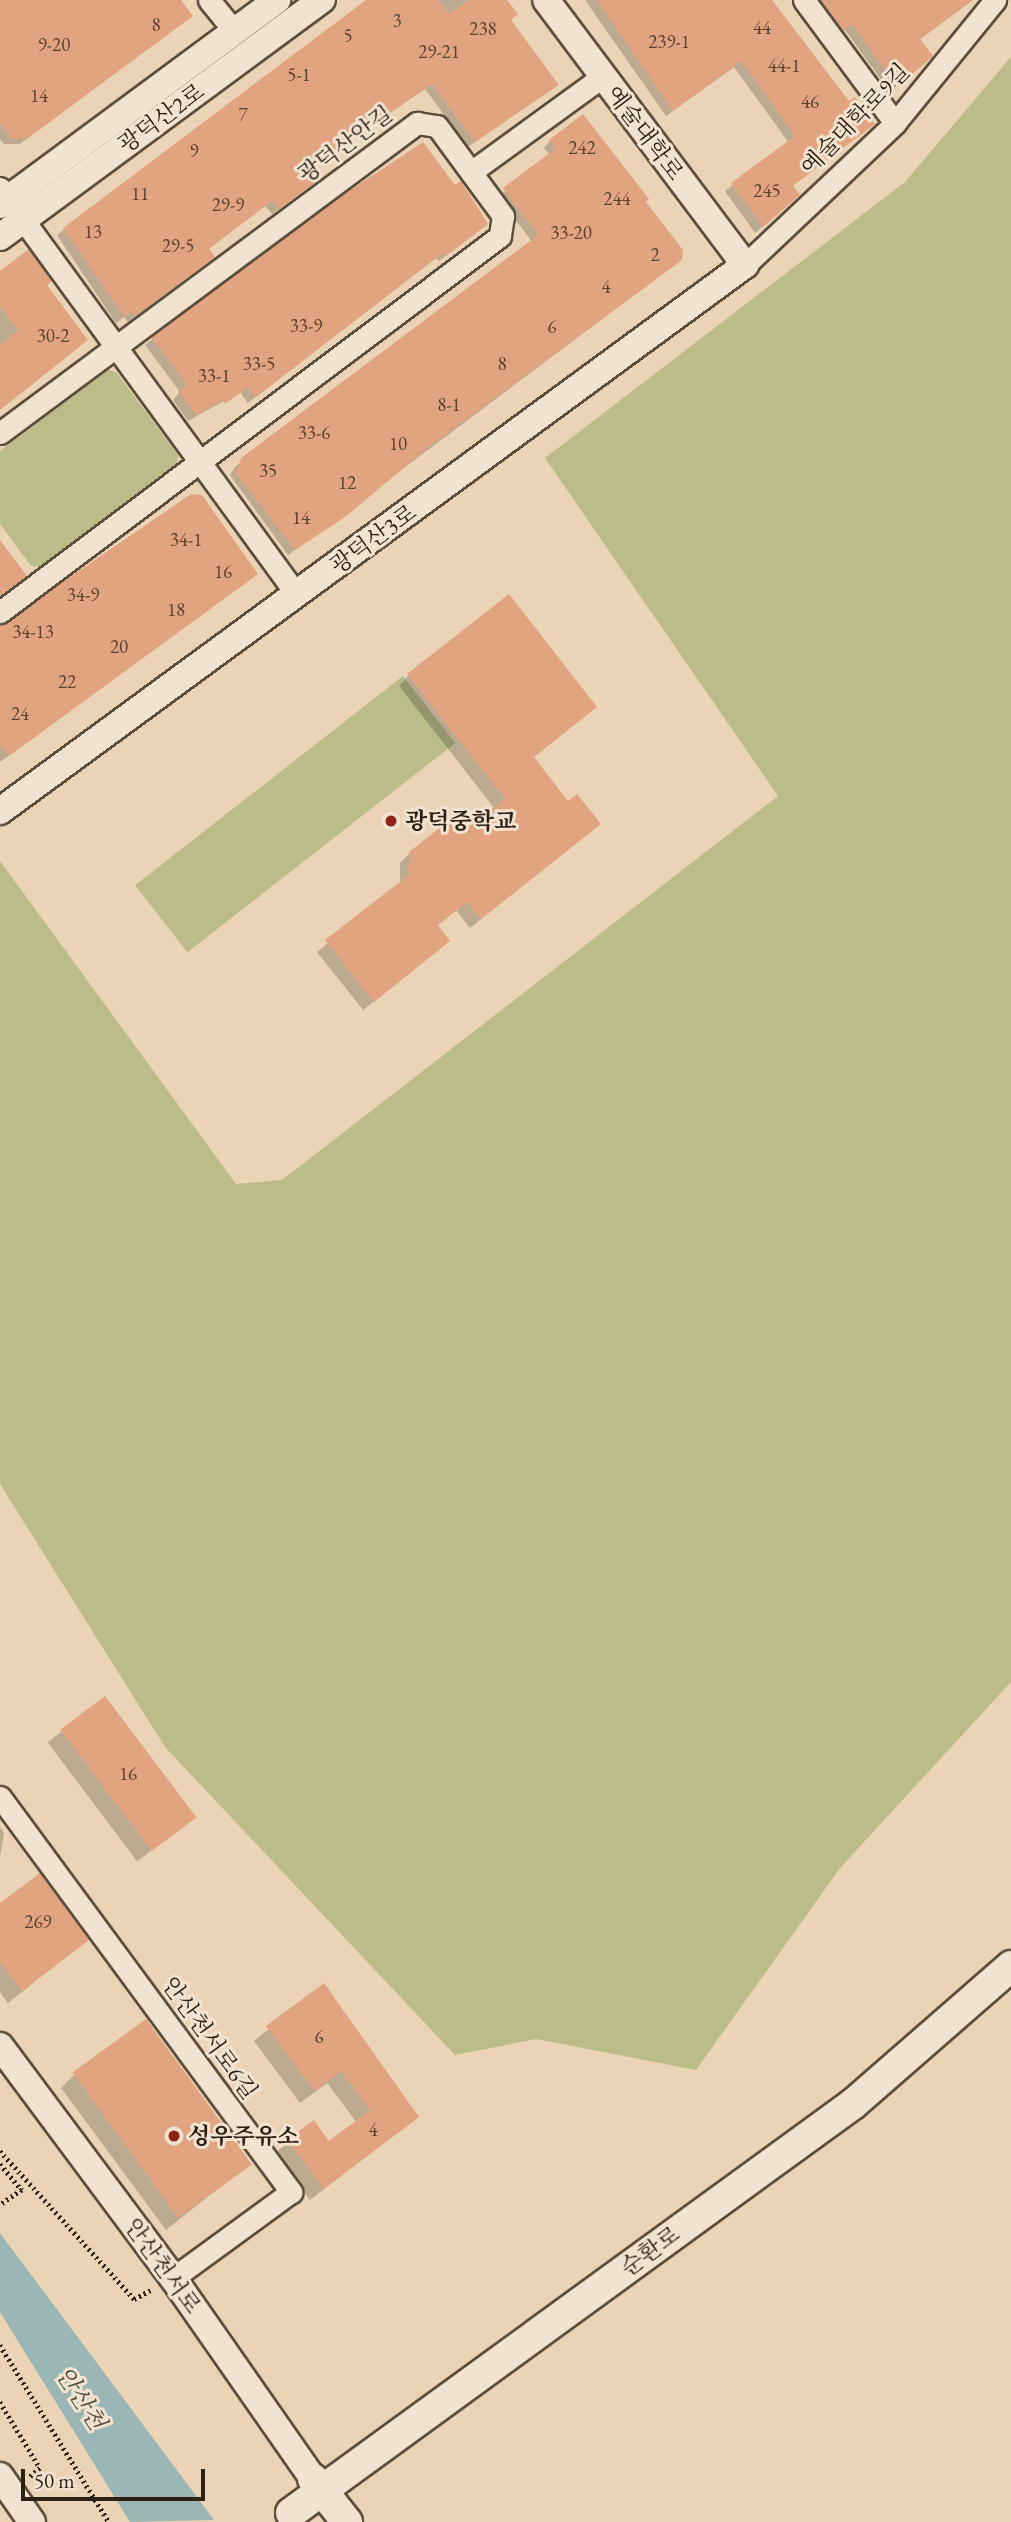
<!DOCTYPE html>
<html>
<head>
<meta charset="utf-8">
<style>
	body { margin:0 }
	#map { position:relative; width:1011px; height:2522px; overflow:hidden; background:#ead4b5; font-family:"EB Garamond","Noto Serif KR",serif }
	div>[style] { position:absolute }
	.green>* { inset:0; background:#bbbc8a; transform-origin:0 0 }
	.water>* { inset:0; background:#9ab7b6 }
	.shadow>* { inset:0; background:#0003; transform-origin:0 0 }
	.building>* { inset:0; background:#e2a480; transform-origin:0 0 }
	.path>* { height:4.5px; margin-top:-2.25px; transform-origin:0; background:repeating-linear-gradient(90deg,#2c2114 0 2px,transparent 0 5.5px) }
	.roads { filter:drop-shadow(2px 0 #5c4e3c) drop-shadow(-2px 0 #5c4e3c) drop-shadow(0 2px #5c4e3c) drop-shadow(0 -2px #5c4e3c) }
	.minor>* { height:21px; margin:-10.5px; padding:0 10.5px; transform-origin:10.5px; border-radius:10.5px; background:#f1e3cf }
	.tertiary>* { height:26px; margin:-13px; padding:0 13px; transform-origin:13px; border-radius:13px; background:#f1e3cf }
	.secondary>* { height:30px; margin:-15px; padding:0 15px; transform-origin:15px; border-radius:15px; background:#f1e3cf }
	.dots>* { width:19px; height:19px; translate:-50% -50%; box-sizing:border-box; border:4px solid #f1e3cf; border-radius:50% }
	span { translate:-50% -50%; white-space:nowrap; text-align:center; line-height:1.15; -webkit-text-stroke:6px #f1e3cf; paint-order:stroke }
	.number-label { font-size:19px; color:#5a422f }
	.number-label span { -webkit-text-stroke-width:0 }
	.street-label { font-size:23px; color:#2c2114 }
	.poi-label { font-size:23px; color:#2c2114; font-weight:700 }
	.left { translate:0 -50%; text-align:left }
	.water-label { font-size:24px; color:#4d4e45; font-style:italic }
	.scale { position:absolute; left:21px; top:2469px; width:184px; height:32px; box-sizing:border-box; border:4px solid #2c2114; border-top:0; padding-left:9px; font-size:21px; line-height:24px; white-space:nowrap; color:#2c2114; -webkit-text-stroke:5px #f1e3cf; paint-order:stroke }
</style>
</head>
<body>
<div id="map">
	<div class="green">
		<div style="clip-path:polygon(1011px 57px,1011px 1682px,840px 1868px,696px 2070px,536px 2039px,455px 2055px,165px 1747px,0 1484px,0 861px,236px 1184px,282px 1180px,778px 796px,545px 458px,905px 182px)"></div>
		<div style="clip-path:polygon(108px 370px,116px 372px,178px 455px,177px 463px,39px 567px,31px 566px,0 524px,0 451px)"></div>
		<div style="left:403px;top:676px;width:85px;height:340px;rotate:52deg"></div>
	</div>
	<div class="water">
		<div style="clip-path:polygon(0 2233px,214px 2520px,130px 2522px,0 2312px)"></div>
	</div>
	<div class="shadow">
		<div style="clip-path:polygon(0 0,178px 0,191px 16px,20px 144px,4px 144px,0 139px)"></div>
		<div style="clip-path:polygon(370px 0,505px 0,509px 21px,557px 85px,468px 147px,425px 89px,308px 169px,316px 180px,310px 186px,272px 214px,265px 206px,207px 249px,206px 263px,128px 322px,124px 317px,116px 323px,57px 235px)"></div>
		<div style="clip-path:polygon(585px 0,770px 0,849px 103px,792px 187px,791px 201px,755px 233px,725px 191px,789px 143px,734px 67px,666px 116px)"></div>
		<div style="clip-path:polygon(813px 0,973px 0,919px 40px,924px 62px,890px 92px,845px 30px,836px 36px)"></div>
		<div style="clip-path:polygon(550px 141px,644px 202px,673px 266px,288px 555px,230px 475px,235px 467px,532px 242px,498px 196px,550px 155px,544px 148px)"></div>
		<div style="clip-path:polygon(335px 202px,479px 230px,439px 261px,436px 258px,248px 403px,240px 392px,188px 421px,173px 400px,180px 392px,145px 345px)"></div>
		<div style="clip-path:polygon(0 276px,45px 286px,0 408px)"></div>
		<div style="clip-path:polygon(249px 580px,0 762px,0 627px)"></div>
		<div style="clip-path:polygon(408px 676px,533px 758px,568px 803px,599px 824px,470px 928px,456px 910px,436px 926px,448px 941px,363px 1010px,317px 952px,400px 884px,400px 863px,410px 853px,467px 831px,495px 809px,399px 686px)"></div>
		<div style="left:105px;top:1699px;width:149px;height:72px;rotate:53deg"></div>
		<div style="clip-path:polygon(0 1827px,4px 1833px,0 1857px)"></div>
		<div style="clip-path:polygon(0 1905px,87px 1940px,8px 2003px,0 1992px)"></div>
		<div style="clip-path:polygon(323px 1985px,416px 2117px,310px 2200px,275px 2154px,289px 2141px,329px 2144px,357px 2123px,327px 2083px,300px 2103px,254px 2041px)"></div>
		<div style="clip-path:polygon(74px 2075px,249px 2164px,166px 2230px,61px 2088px)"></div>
	</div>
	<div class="building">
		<div style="clip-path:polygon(0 0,181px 0,193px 16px,28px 138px,11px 139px,0 123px)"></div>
		<div style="clip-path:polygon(366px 0,439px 0,449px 14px,468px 0,507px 0,518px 14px,511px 20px,559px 85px,475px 142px,432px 84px,310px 168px,318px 180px,279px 209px,273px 200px,209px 249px,215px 257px,135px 316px,132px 312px,124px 317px,63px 228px)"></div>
		<div style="clip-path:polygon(597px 0,772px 0,849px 101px,855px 97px,875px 124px,793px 186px,800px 195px,763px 227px,731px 183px,795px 136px,741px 61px,673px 111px)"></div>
		<div style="clip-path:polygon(821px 0,973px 0,920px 39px,933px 56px,898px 87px,852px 24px,843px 30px)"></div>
		<div style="clip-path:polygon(583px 114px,649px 199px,646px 202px,683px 250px,682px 260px,430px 446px,345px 517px,295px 550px,236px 474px,241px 458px,538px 235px,503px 188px,556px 148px,549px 140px)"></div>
		<div style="clip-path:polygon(423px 142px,455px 185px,461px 181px,488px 224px,446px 256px,444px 252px,256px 397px,248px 387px,225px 404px,223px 400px,196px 415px,178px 392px,187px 385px,151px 337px,334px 201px)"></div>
		<div style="clip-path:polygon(29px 249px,52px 281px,47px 285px,88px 340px,0 410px,0 345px,18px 331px,0 307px,0 271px)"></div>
		<div style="clip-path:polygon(191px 494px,202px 495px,258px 574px,9px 756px,0 744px,0 625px)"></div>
		<div style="clip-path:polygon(0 540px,27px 576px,0 596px)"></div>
		<div style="clip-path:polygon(509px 594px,597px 707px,534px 757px,568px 801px,577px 794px,601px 824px,481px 919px,467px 902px,438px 925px,450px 941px,374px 1002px,325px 940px,410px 874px,406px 869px,411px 864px,409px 852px,447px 822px,459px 827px,463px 823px,467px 828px,505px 799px,407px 674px)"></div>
		<div style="left:105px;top:1696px;width:152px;height:56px;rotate:53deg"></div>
		<div style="clip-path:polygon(40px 1873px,89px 1940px,22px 1991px,0 1962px,0 1903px)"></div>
		<div style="clip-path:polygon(324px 1983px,419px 2117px,324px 2189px,287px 2140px,314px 2120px,329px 2141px,370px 2110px,341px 2071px,314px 2091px,266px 2026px)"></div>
		<div style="left:146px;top:2019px;width:180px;height:91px;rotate:54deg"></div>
	</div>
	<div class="path">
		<div style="left:0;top:2151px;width:200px;rotate:47.8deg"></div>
		<div style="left:134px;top:2299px;width:19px;rotate:-28deg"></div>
		<div style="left:0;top:2164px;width:34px;rotate:50deg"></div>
		<div style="left:22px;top:2190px;width:27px;rotate:146deg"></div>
		<div style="left:0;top:2345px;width:208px;rotate:58.4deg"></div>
		<div style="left:0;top:2402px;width:77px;rotate:58.8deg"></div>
		<div style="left:40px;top:2468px;width:15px;rotate:138deg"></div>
	</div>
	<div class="roads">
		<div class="minor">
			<div style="left:209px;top:0;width:41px;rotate:50.9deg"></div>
			<div style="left:804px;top:0;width:153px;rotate:53.5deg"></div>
			<div style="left:471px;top:172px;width:163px;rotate:-36deg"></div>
			<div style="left:0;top:188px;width:504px;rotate:53.88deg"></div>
			<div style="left:745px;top:265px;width:207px;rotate:-43.4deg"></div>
			<div style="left:895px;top:123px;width:159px;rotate:-50.9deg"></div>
			<div style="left:0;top:433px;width:520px;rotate:-36.63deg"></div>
			<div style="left:417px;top:123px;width:20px;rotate:9deg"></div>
			<div style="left:437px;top:126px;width:112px;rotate:53.7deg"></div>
			<div style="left:503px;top:216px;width:20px;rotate:99deg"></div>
			<div style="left:500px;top:236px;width:626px;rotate:143.06deg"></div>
			<div style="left:0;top:1797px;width:491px;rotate:53.6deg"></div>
			<div style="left:291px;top:2192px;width:146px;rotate:143.9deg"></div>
		</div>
		<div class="tertiary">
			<div style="left:0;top:205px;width:345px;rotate:-36.5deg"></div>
			<div style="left:0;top:237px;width:400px;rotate:-36.4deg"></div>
			<div style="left:0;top:811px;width:924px;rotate:-36.24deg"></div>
			<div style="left:745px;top:265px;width:331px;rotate:-126.9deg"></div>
			<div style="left:0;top:2046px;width:289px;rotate:53.3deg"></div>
			<div style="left:173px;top:2278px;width:245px;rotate:55.1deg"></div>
			<div style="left:0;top:2476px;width:56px;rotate:55.2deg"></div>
		</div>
		<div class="secondary">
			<div style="left:313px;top:2479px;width:55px;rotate:51.7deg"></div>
			<div style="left:291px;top:2513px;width:695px;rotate:-36.05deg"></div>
			<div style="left:853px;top:2104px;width:210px;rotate:-41.1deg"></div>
		</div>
	</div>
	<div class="dots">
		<div style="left:391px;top:821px;background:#8f2418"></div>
		<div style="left:174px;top:2136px;background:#8f2418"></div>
	</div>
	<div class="number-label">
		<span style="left:397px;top:21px">3</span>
		<span style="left:156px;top:25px">8</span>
		<span style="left:762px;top:28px">44</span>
		<span style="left:483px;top:29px">238</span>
		<span style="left:348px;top:36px">5</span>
		<span style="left:669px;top:42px">239-1</span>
		<span style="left:54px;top:45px">9-20</span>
		<span style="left:439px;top:52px">29-21</span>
		<span style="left:784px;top:66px">44-1</span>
		<span style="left:299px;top:75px">5-1</span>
		<span style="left:39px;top:96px">14</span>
		<span style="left:810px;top:102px">46</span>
		<span style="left:243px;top:115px">7</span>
		<span style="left:582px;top:148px">242</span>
		<span style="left:194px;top:151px">9</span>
		<span style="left:767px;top:191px">245</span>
		<span style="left:140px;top:194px">11</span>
		<span style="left:617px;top:199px">244</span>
		<span style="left:228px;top:205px">29-9</span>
		<span style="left:93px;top:232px">13</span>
		<span style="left:571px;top:233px">33-20</span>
		<span style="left:178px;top:246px">29-5</span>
		<span style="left:655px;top:255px">2</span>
		<span style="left:606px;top:287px">4</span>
		<span style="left:306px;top:326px">33-9</span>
		<span style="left:552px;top:327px">6</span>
		<span style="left:53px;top:336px">30-2</span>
		<span style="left:259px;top:364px">33-5</span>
		<span style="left:502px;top:364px">8</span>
		<span style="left:214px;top:376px">33-1</span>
		<span style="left:449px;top:405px">8-1</span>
		<span style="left:314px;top:433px">33-6</span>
		<span style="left:398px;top:444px">10</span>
		<span style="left:268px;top:471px">35</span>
		<span style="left:347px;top:483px">12</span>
		<span style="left:301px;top:518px">14</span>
		<span style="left:186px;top:540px">34-1</span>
		<span style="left:223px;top:572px">16</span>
		<span style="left:83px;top:595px">34-9</span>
		<span style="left:176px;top:610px">18</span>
		<span style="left:33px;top:632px">34-13</span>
		<span style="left:119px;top:647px">20</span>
		<span style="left:67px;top:682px">22</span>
		<span style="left:20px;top:714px">24</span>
		<span style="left:128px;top:1774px">16</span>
		<span style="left:38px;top:1922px">269</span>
		<span style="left:319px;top:2037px">6</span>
		<span style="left:373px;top:2130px">4</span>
	</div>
	<div class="street-label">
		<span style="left:161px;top:118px;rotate:-36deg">광덕산2로</span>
		<span style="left:855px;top:119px;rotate:-46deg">예술대학로9길</span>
		<span style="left:645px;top:133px;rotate:53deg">예술대학로</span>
		<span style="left:345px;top:144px;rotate:-37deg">광덕산안길</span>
		<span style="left:373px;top:539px;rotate:-36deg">광덕산3로</span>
		<span style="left:210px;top:2038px;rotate:54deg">안산천서로6길</span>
		<span style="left:650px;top:2251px;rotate:-36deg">순환로</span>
		<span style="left:163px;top:2266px;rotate:54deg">안산천서로</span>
	</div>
	<div class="poi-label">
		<span class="left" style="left:405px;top:821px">광덕중학교</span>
		<span class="left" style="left:188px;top:2136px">성우주유소</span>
	</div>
	<div class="water-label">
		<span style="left:81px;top:2398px;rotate:57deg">안산천</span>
	</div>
	<div class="scale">50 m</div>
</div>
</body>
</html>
